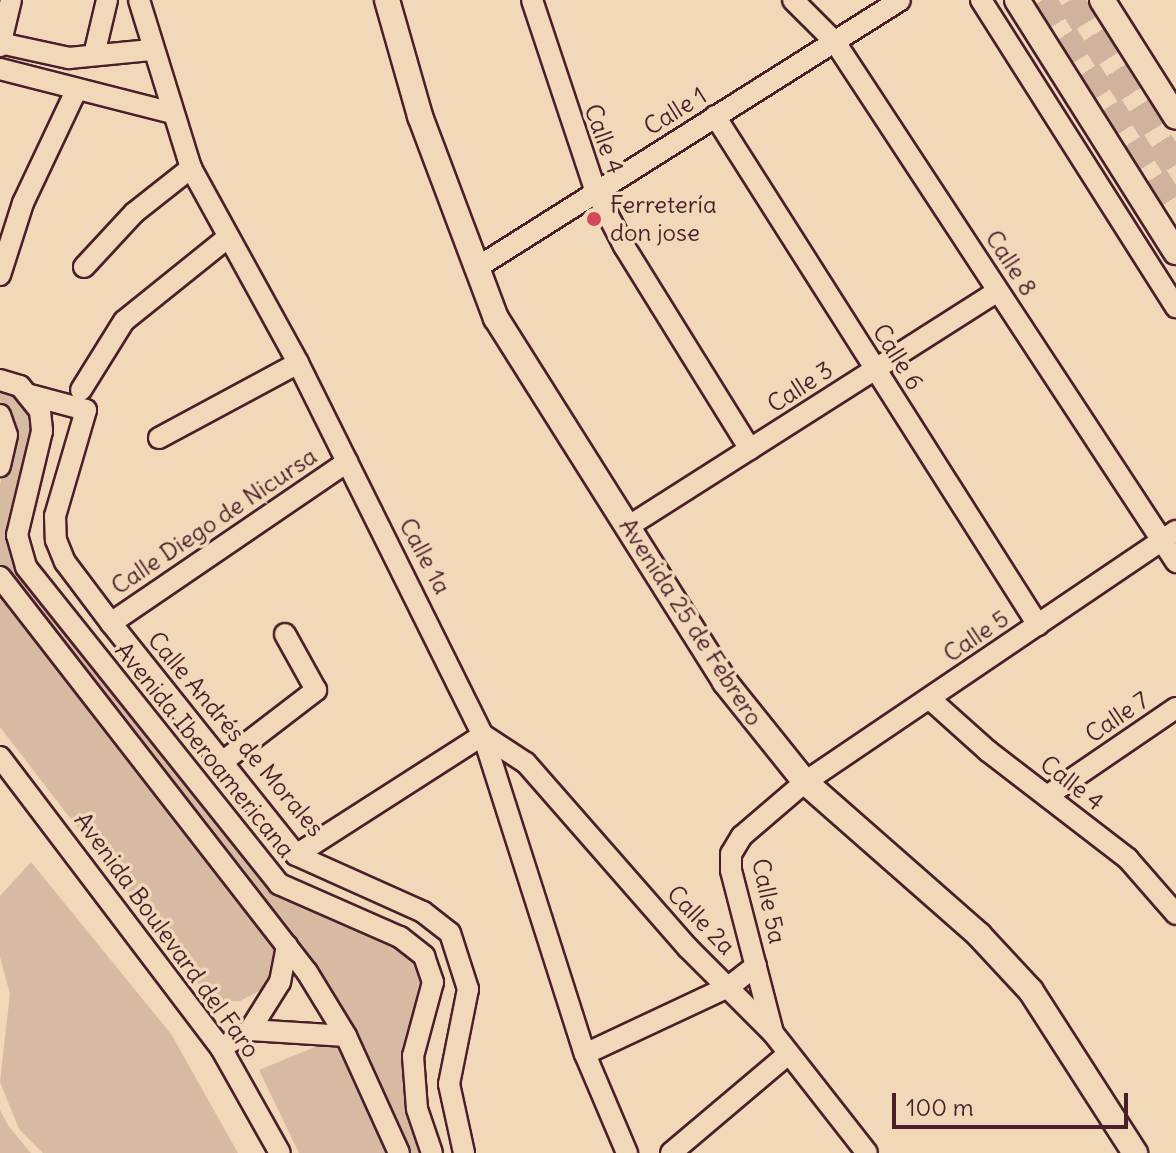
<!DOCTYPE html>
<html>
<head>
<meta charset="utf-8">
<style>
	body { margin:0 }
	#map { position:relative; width:1176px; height:1153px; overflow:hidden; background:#f1d8b9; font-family:Delius,sans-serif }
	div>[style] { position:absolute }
	.green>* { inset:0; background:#d6baa1 }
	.highway-tunnel>* { height:28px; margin-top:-14px; transform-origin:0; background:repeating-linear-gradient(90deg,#d0b39d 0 28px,transparent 0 42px) }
	.roads { filter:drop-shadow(2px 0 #4a1f2b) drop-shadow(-2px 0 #4a1f2b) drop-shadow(0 2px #4a1f2b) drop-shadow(0 -2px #4a1f2b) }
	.minor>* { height:20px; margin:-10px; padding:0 10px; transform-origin:10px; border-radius:10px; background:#f1d8b9 }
	.major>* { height:24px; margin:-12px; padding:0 12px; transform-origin:12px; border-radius:12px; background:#f1d8b9 }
	.dots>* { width:22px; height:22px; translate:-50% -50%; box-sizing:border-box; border:4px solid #f1d8b9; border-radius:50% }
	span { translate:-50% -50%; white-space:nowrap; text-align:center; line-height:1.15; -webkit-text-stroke:7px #f1d8b9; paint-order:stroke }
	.street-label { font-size:24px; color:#4a1f2b }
	.poi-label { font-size:24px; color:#4a1f2b }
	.left { translate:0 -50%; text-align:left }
	.scale { position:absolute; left:892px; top:1093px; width:236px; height:36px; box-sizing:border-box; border:4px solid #4a1f2b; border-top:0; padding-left:10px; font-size:24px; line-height:28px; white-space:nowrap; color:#4a1f2b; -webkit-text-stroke:6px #f1d8b9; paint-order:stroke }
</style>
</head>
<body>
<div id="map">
	<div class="green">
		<div style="clip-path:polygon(0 384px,17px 389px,37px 412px,14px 536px,249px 856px,421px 958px,429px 984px,410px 1059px,428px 1153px,403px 1153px,349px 1033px,0 568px,0 485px,11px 434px,10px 419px,0 405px)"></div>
		<div style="clip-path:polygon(0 588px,272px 939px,277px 958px,267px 987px,240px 1001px,212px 1002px,0 727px)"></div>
		<div style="clip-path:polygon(31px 862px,171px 1034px,238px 1153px,43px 1153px,19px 1129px,0 1082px,10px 994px,0 957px,0 896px)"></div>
		<div style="clip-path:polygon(337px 1038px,391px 1153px,299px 1153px,259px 1070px)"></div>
		<div style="clip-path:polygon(0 1110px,9px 1127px,31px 1153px,0 1153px)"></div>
	</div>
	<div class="highway-tunnel">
		<div style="left:1042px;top:0;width:250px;rotate:57.6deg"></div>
		<div style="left:1070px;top:0;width:199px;rotate:57.8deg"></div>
	</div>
	<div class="roads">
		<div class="minor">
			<div style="left:139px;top:0;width:176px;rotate:72.8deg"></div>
			<div style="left:191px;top:168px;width:222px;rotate:61.2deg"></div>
			<div style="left:298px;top:363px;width:415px;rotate:63.6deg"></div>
			<div style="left:483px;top:735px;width:335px;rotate:72.3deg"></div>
			<div style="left:585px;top:1054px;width:108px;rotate:67deg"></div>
			<div style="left:532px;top:0;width:202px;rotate:71.6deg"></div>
			<div style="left:596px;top:192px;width:61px;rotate:62.6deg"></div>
			<div style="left:624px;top:246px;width:239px;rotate:58.2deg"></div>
			<div style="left:793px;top:0;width:59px;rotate:45deg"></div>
			<div style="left:835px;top:42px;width:622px;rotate:56.74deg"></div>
			<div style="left:981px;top:0;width:364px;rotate:57.6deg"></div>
			<div style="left:0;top:43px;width:71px;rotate:12.3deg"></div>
			<div style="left:69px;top:58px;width:82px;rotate:-5.6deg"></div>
			<div style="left:0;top:46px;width:47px;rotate:-76.6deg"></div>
			<div style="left:94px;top:55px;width:57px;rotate:-76.7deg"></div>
			<div style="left:0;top:69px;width:178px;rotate:14.3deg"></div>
			<div style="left:715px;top:116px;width:603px;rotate:57.6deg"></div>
			<div style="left:84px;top:267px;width:74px;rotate:-47.2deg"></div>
			<div style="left:134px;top:213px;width:73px;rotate:-38.3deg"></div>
			<div style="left:478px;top:267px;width:499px;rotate:-32.3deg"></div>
			<div style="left:0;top:275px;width:76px;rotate:-72.3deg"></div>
			<div style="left:23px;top:203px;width:126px;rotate:-64.7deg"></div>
			<div style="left:0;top:380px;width:21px;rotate:17deg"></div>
			<div style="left:20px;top:386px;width:32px;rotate:51deg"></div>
			<div style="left:40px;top:411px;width:20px;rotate:84deg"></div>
			<div style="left:42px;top:431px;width:107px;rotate:103.5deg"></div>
			<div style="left:17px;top:535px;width:33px;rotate:74deg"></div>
			<div style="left:26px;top:567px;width:406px;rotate:51.4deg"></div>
			<div style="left:279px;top:884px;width:132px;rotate:23.7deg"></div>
			<div style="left:400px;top:937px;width:31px;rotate:38deg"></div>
			<div style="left:424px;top:956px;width:28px;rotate:71deg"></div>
			<div style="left:433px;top:982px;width:77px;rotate:105.1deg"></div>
			<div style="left:413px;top:1056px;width:53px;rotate:85.7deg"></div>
			<div style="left:417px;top:1109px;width:46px;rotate:71.2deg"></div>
			<div style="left:81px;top:390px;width:81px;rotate:-58.1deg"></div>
			<div style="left:124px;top:321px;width:131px;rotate:-38.8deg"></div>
			<div style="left:30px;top:395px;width:58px;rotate:15deg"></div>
			<div style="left:86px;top:410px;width:110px;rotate:106.3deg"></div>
			<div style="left:55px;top:516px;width:24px;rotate:88deg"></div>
			<div style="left:56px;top:540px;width:24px;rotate:68deg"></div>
			<div style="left:65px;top:562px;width:76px;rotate:53deg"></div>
			<div style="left:111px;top:623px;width:297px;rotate:51.4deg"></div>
			<div style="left:296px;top:855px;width:139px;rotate:24.2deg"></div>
			<div style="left:423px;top:912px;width:34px;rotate:38deg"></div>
			<div style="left:450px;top:933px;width:59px;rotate:72.2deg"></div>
			<div style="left:468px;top:989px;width:97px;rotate:101.3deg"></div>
			<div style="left:449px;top:1084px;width:71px;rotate:77.7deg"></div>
			<div style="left:0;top:415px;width:21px;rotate:71deg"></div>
			<div style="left:7px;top:435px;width:32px;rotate:103deg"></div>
			<div style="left:159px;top:438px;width:158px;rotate:-28.3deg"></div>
			<div style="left:629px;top:526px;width:437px;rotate:-32.5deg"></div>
			<div style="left:0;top:577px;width:500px;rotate:52.15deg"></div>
			<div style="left:307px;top:972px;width:75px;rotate:58.6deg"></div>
			<div style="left:346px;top:1036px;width:128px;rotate:65.6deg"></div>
			<div style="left:111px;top:623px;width:286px;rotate:-34.3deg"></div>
			<div style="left:930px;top:699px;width:78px;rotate:41.9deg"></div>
			<div style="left:988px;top:751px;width:177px;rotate:37.6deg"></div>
			<div style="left:1128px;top:859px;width:73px;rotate:48.9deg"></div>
			<div style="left:0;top:757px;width:365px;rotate:52.8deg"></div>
			<div style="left:221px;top:1048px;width:120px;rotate:60.7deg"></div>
			<div style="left:221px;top:763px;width:120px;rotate:-37.5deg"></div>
			<div style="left:316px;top:690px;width:64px;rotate:-119deg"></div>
			<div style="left:1047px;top:796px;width:156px;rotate:-34.3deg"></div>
			<div style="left:296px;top:855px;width:222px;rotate:-32.7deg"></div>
			<div style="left:483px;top:735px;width:51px;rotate:33.1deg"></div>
			<div style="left:526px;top:763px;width:246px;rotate:48.8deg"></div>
			<div style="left:688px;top:948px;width:120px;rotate:45deg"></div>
			<div style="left:773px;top:1033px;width:152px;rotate:51.9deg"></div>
			<div style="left:772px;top:1029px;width:164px;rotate:-104.5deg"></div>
			<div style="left:731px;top:870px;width:16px;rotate:-90deg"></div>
			<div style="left:731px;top:854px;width:21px;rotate:-59deg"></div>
			<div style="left:742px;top:836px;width:83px;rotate:-40.6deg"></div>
			<div style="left:805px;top:782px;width:448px;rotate:-34.1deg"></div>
			<div style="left:250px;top:1030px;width:96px;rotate:3.6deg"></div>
			<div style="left:221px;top:1048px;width:34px;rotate:-32deg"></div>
			<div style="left:250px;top:1030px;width:57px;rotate:-58deg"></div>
			<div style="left:280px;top:982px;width:37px;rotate:-79deg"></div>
			<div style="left:585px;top:1054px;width:160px;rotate:-25.1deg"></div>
			<div style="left:730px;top:986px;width:33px;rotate:-38deg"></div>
			<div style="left:671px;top:1153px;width:152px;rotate:-40.2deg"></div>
		</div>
		<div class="major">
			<div style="left:387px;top:0;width:121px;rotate:74.1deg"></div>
			<div style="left:420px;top:116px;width:216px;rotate:69.4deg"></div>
			<div style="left:496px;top:318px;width:430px;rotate:57.8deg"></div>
			<div style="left:725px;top:682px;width:128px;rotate:51.3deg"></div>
			<div style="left:805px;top:782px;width:232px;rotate:41.3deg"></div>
			<div style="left:979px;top:935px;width:76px;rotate:47.1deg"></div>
			<div style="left:1031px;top:991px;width:193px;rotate:57.3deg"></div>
			<div style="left:1017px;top:0;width:298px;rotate:57.8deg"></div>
			<div style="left:1102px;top:0;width:138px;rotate:57.7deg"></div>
		</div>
	</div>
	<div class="dots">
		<div style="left:594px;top:219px;background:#d1495b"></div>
	</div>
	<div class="street-label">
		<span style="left:675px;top:111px;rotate:-32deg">Calle 1</span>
		<span style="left:604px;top:139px;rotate:70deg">Calle 4</span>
		<span style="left:1011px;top:263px;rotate:57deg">Calle 8</span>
		<span style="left:898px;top:357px;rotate:58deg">Calle 6</span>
		<span style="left:800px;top:387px;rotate:-33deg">Calle 3</span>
		<span style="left:214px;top:521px;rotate:-34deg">Calle Diego de Nicursa</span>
		<span style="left:425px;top:556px;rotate:62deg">Calle 1a</span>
		<span style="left:691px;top:622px;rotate:57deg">Avenida 25 de Febrero</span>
		<span style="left:976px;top:636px;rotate:-34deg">Calle 5</span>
		<span style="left:1117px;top:717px;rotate:-34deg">Calle 7</span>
		<span style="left:236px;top:734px;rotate:50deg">Calle Andrés de Morales</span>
		<span style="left:205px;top:750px;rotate:51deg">Avenida Iberoamericana</span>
		<span style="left:1072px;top:783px;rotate:38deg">Calle 4</span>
		<span style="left:769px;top:901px;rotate:78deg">Calle 5a</span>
		<span style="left:701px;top:920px;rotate:46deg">Calle 2a</span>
		<span style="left:167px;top:935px;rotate:54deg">Avenida Boulevard del Faro</span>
	</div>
	<div class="poi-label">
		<span class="left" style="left:610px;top:219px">Ferretería<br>don jose</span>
	</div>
	<div class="scale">100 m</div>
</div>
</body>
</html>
